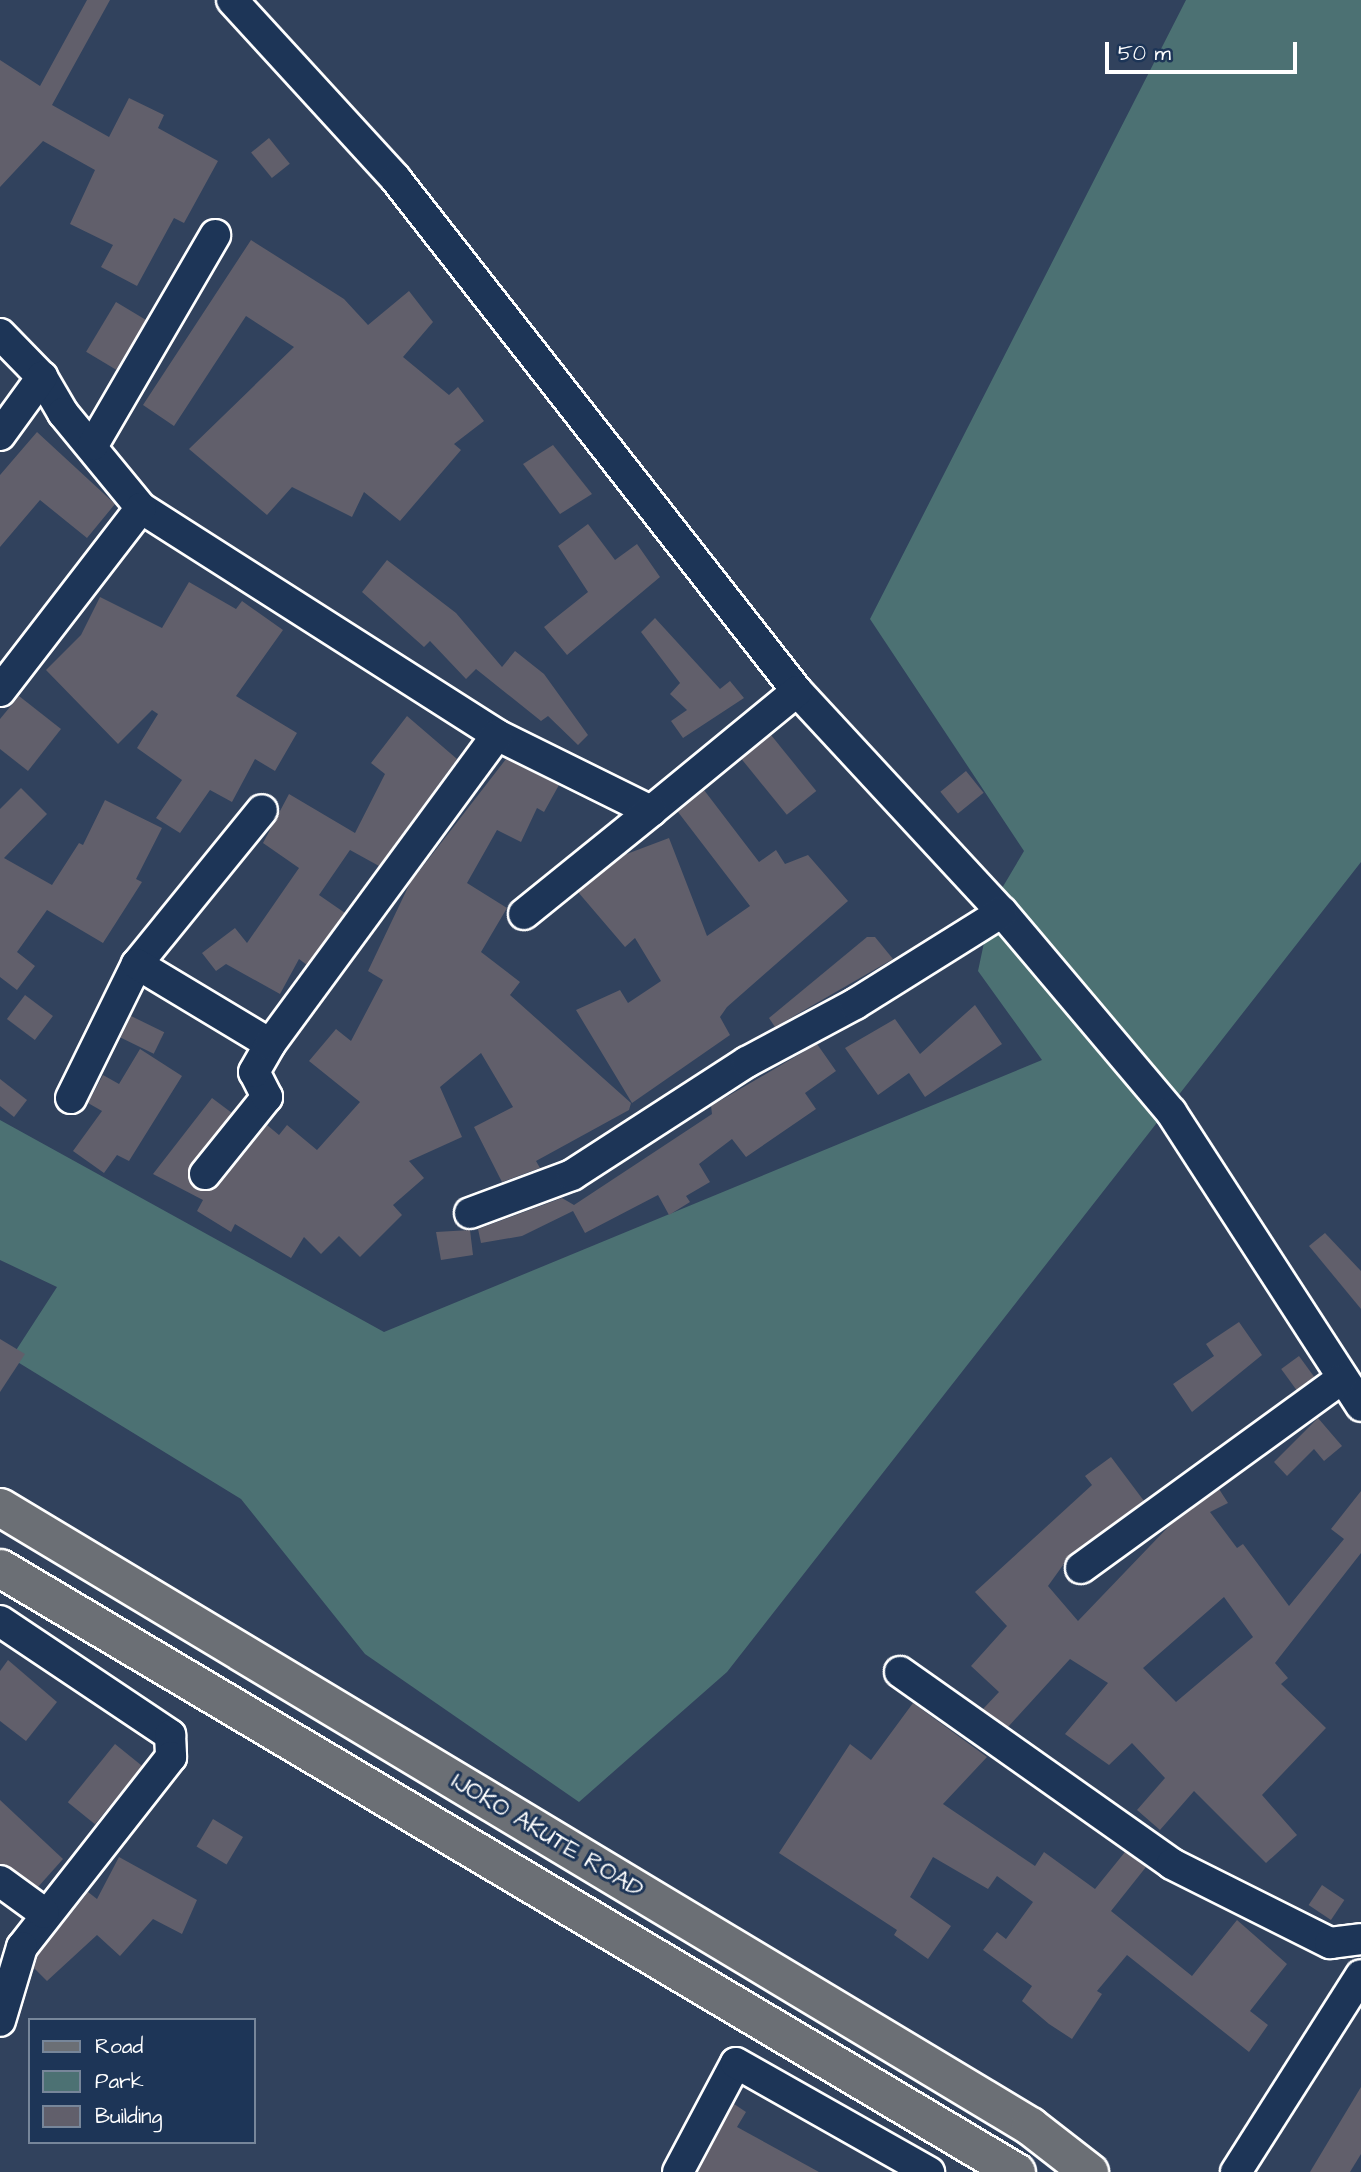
<!DOCTYPE html>
<html>
<head>
<meta charset="utf-8">
<style>
	body { margin:0 }
	#map { position:relative; width:1361px; height:2172px; overflow:hidden; background:#31425d; font-family:"Architects Daughter",sans-serif }
	div>[style] { position:absolute }
	.green>* { inset:0; background:#4c7173 }
	.building>* { inset:0; background:#615f6b; transform-origin:0 0 }
	.roads { filter:drop-shadow(2px 0 #fff) drop-shadow(-2px 0 #fff) drop-shadow(0 2px #fff) drop-shadow(0 -2px #fff) }
	.minor>* { height:30px; margin:-15px; padding:0 15px; transform-origin:15px; border-radius:15px; background:#1d3557 }
	.major>* { height:37px; margin:-18.5px; padding:0 18.5px; transform-origin:18.5px; border-radius:18.5px; background:#6b6f75 }
	span { translate:-50% -50%; white-space:nowrap; text-align:center; line-height:1.15; -webkit-text-stroke:6px #1d3557; paint-order:stroke }
	.street-label { font-size:24px; color:#fff }
	.legend { position:absolute; left:28px; top:2018px; width:228px; height:126px; box-sizing:border-box; background:#1d3557; border:2px solid #77869a; margin:0; padding:9px 12px; list-style:none; font-size:21px; color:#fff }
	.legend li { display:flex; align-items:center; gap:14px; height:35px }
	.legend b { width:35px; border:2px solid #77869a }
	.scale { position:absolute; left:1105px; top:42px; width:192px; height:32px; box-sizing:border-box; border:4px solid #fff; border-top:0; padding-left:9px; font-size:21px; line-height:24px; white-space:nowrap; color:#fff; -webkit-text-stroke:5px #1d3557; paint-order:stroke }
</style>
</head>
<body>
<div id="map">
	<div class="green">
		<div style="clip-path:polygon(1186px 0,1361px 0,1361px 862px,727px 1672px,579px 1802px,365px 1654px,241px 1499px,11px 1358px,57px 1287px,0 1260px,0 1120px,384px 1332px,1042px 1060px,978px 971px,992px 905px,1024px 851px,870px 619px)"></div>
	</div>
	<div class="building">
		<div style="clip-path:polygon(87px 0,110px 0,52px 105px,109px 137px,129px 98px,164px 115px,158px 128px,218px 161px,184px 223px,174px 218px,137px 286px,101px 267px,113px 245px,70px 224px,95px 170px,43px 141px,0 187px,0 60px,40px 86px)"></div>
		<div style="left:269px;top:138px;width:33px;height:23px;rotate:51deg"></div>
		<div style="clip-path:polygon(251px 240px,344px 299px,368px 325px,409px 291px,433px 322px,403px 357px,449px 395px,458px 387px,484px 421px,454px 444px,461px 450px,400px 521px,364px 492px,352px 517px,292px 487px,267px 515px,189px 449px,294px 347px,246px 316px,174px 426px,143px 405px)"></div>
		<div style="left:116px;top:302px;width:35px;height:58px;rotate:31deg"></div>
		<div style="clip-path:polygon(37px 432px,115px 504px,87px 538px,40px 500px,0 547px,0 475px)"></div>
		<div style="clip-path:polygon(553px 445px,592px 494px,560px 514px,523px 464px)"></div>
		<div style="clip-path:polygon(588px 524px,615px 560px,637px 544px,660px 577px,567px 655px,544px 627px,588px 592px,558px 546px)"></div>
		<div style="clip-path:polygon(387px 560px,456px 613px,502px 667px,515px 651px,544px 674px,588px 735px,578px 745px,548px 716px,541px 721px,476px 669px,466px 679px,430px 641px,424px 647px,362px 592px)"></div>
		<div style="clip-path:polygon(189px 582px,236px 609px,242px 601px,283px 630px,236px 696px,297px 733px,275px 771px,255px 759px,232px 802px,210px 790px,180px 833px,156px 818px,182px 780px,137px 748px,158px 714px,152px 710px,118px 744px,46px 670px,81px 635px,100px 597px,162px 628px)"></div>
		<div style="clip-path:polygon(655px 618px,720px 689px,730px 681px,744px 698px,683px 738px,671px 721px,687px 710px,670px 694px,680px 683px,641px 632px)"></div>
		<div style="clip-path:polygon(19px 696px,61px 729px,28px 771px,0 749px,0 719px)"></div>
		<div style="clip-path:polygon(407px 716px,457px 759px,379px 866px,350px 850px,319px 895px,345px 913px,307px 965px,299px 959px,280px 994px,226px 964px,216px 971px,202px 953px,235px 928px,247px 943px,299px 868px,263px 843px,289px 794px,355px 833px,385px 774px,371px 763px)"></div>
		<div style="left:771px;top:735px;width:72px;height:38px;rotate:51deg"></div>
		<div style="clip-path:polygon(506px 759px,559px 785px,544px 812px,537px 808px,521px 842px,497px 830px,467px 883px,507px 908px,481px 952px,520px 982px,510px 995px,631px 1103px,629px 1110px,536px 1161px,540px 1168px,502px 1182px,474px 1127px,513px 1107px,481px 1053px,440px 1087px,462px 1137px,409px 1161px,424px 1178px,393px 1205px,402px 1215px,360px 1257px,339px 1236px,321px 1254px,304px 1237px,291px 1258px,235px 1224px,231px 1232px,197px 1211px,203px 1200px,153px 1174px,212px 1098px,232px 1113px,188px 1171px,189px 1181px,203px 1191px,219px 1185px,267px 1125px,279px 1135px,287px 1125px,317px 1150px,360px 1102px,309px 1061px,336px 1029px,351px 1041px,383px 980px,368px 971px,410px 883px)"></div>
		<div style="left:966px;top:771px;width:28px;height:33px;rotate:51deg"></div>
		<div style="clip-path:polygon(21px 788px,47px 814px,4px 858px,52px 885px,79px 843px,83px 845px,105px 800px,162px 828px,136px 879px,142px 882px,103px 943px,47px 910px,17px 952px,35px 966px,17px 990px,0 977px,0 809px)"></div>
		<div style="clip-path:polygon(704px 790px,759px 862px,776px 850px,785px 864px,808px 855px,848px 901px,727px 1007px,720px 1017px,730px 1035px,632px 1103px,576px 1010px,620px 990px,628px 1003px,661px 981px,635px 938px,625px 947px,578px 892px,624px 855px,669px 838px,707px 936px,750px 906px,678px 812px)"></div>
		<div style="clip-path:polygon(867px 937px,875px 937px,893px 959px,775px 1027px,769px 1018px)"></div>
		<div style="left:25px;top:995px;width:35px;height:30px;rotate:37deg"></div>
		<div style="clip-path:polygon(975px 1005px,1002px 1044px,925px 1097px,909px 1073px,878px 1095px,845px 1048px,895px 1019px,920px 1054px)"></div>
		<div style="left:131px;top:1016px;width:37px;height:24px;rotate:26deg"></div>
		<div style="clip-path:polygon(817px 1044px,836px 1071px,805px 1093px,816px 1109px,746px 1157px,732px 1139px,699px 1164px,710px 1182px,686px 1196px,690px 1202px,669px 1215px,658px 1195px,585px 1233px,573px 1211px,522px 1236px,481px 1243px,478px 1229px,562px 1198px,574px 1205px,712px 1114px,711px 1106px)"></div>
		<div style="clip-path:polygon(140px 1049px,182px 1076px,129px 1161px,117px 1155px,104px 1173px,73px 1151px,102px 1111px,88px 1103px,103px 1075px,119px 1084px)"></div>
		<div style="clip-path:polygon(0 1079px,27px 1100px,14px 1117px,0 1106px)"></div>
		<div style="clip-path:polygon(470px 1230px,473px 1255px,441px 1260px,436px 1232px)"></div>
		<div style="clip-path:polygon(1325px 1233px,1361px 1271px,1361px 1309px,1309px 1246px)"></div>
		<div style="clip-path:polygon(1239px 1322px,1262px 1355px,1192px 1412px,1173px 1384px,1214px 1356px,1206px 1344px)"></div>
		<div style="clip-path:polygon(0 1339px,25px 1354px,0 1392px)"></div>
		<div style="left:1299px;top:1356px;width:26px;height:22px;rotate:54deg"></div>
		<div style="clip-path:polygon(1318px 1418px,1342px 1446px,1324px 1461px,1314px 1449px,1287px 1476px,1274px 1462px)"></div>
		<div style="clip-path:polygon(evenodd,1111px 1457px,1144px 1501px,1071px 1554px,1048px 1586px,1078px 1621px,1172px 1523px,1219px 1489px,1228px 1503px,1210px 1512px,1237px 1548px,1243px 1544px,1289px 1606px,1344px 1539px,1331px 1529px,1361px 1491px,1361px 1553px,1275px 1663px,1288px 1678px,1281px 1684px,1326px 1728px,1262px 1795px,1297px 1835px,1266px 1863px,1194px 1791px,1160px 1830px,1137px 1810px,1165px 1778px,1132px 1743px,1109px 1765px,1065px 1734px,1108px 1683px,1070px 1659px,1008px 1727px,983px 1709px,999px 1692px,971px 1666px,1007px 1626px,975px 1592px,1092px 1485px,1085px 1476px,1111px 1457px,1224px 1597px,1253px 1637px,1176px 1702px,1143px 1668px,1224px 1597px)"></div>
		<div style="clip-path:polygon(8px 1660px,57px 1702px,26px 1741px,0 1721px,0 1671px)"></div>
		<div style="clip-path:polygon(913px 1703px,987px 1757px,943px 1804px,1035px 1866px,1044px 1852px,1095px 1889px,1125px 1852px,1146px 1867px,1111px 1911px,1192px 1976px,1237px 1920px,1287px 1964px,1250px 2011px,1268px 2025px,1249px 2052px,1127px 1955px,1097px 1991px,1102px 1994px,1072px 2039px,1049px 2024px,1022px 2001px,1032px 1986px,983px 1950px,997px 1932px,1006px 1939px,1033px 1902px,997px 1876px,988px 1889px,933px 1857px,910px 1897px,951px 1926px,928px 1959px,894px 1935px,897px 1930px,779px 1853px,850px 1744px,871px 1760px)"></div>
		<div style="left:115px;top:1744px;width:35px;height:75px;rotate:39deg"></div>
		<div style="clip-path:polygon(0 1800px,63px 1859px,38px 1887px,0 1864px)"></div>
		<div style="left:213px;top:1819px;width:35px;height:32px;rotate:31deg"></div>
		<div style="clip-path:polygon(119px 1857px,197px 1900px,182px 1934px,153px 1919px,120px 1956px,97px 1935px,47px 1981px,34px 1968px,38px 1955px,88px 1892px,97px 1899px)"></div>
		<div style="left:1322px;top:1885px;width:27px;height:24px;rotate:34deg"></div>
		<div style="clip-path:polygon(1361px 2087px,1361px 2154px,1350px 2172px,1310px 2172px)"></div>
		<div style="clip-path:polygon(734px 2104px,746px 2112px,737px 2127px,819px 2172px,698px 2172px)"></div>
	</div>
	<div class="roads">
		<div class="minor">
			<div style="left:232px;top:0;width:241px;rotate:47.5deg"></div>
			<div style="left:395px;top:178px;width:652px;rotate:51.92deg"></div>
			<div style="left:797px;top:691px;width:301px;rotate:47.2deg"></div>
			<div style="left:1002px;top:912px;width:262px;rotate:49.8deg"></div>
			<div style="left:1171px;top:1112px;width:350px;rotate:57.1deg"></div>
			<div style="left:0;top:334px;width:60px;rotate:45.7deg"></div>
			<div style="left:42px;top:377px;width:42px;rotate:59.7deg"></div>
			<div style="left:63px;top:413px;width:123px;rotate:50.6deg"></div>
			<div style="left:141px;top:508px;width:422px;rotate:32.5deg"></div>
			<div style="left:497px;top:735px;width:172px;rotate:26.3deg"></div>
			<div style="left:651px;top:811px;width:189px;rotate:-39.4deg"></div>
			<div style="left:0;top:435px;width:72px;rotate:-54.1deg"></div>
			<div style="left:93px;top:445px;width:243px;rotate:-59.8deg"></div>
			<div style="left:0;top:691px;width:231px;rotate:-52.4deg"></div>
			<div style="left:524px;top:914px;width:164px;rotate:-39deg"></div>
			<div style="left:137px;top:964px;width:198px;rotate:-50.9deg"></div>
			<div style="left:71px;top:1098px;width:149px;rotate:-63.8deg"></div>
			<div style="left:137px;top:964px;width:155px;rotate:31deg"></div>
			<div style="left:205px;top:1174px;width:99px;rotate:-51.2deg"></div>
			<div style="left:267px;top:1097px;width:28px;rotate:-117deg"></div>
			<div style="left:254px;top:1072px;width:32px;rotate:-60deg"></div>
			<div style="left:270px;top:1044px;width:383px;rotate:-53.7deg"></div>
			<div style="left:470px;top:1213px;width:109px;rotate:-20.4deg"></div>
			<div style="left:572px;top:1175px;width:208px;rotate:-32.9deg"></div>
			<div style="left:747px;top:1062px;width:123px;rotate:-28.2deg"></div>
			<div style="left:855px;top:1004px;width:173px;rotate:-32deg"></div>
			<div style="left:1081px;top:1568px;width:320px;rotate:-36deg"></div>
			<div style="left:0;top:1621px;width:205px;rotate:33.8deg"></div>
			<div style="left:170px;top:1735px;width:22px;rotate:87deg"></div>
			<div style="left:171px;top:1757px;width:241px;rotate:128.1deg"></div>
			<div style="left:22px;top:1947px;width:77px;rotate:106.6deg"></div>
			<div style="left:900px;top:1672px;width:333px;rotate:35.2deg"></div>
			<div style="left:1172px;top:1864px;width:177px;rotate:26.6deg"></div>
			<div style="left:1330px;top:1943px;width:31px;rotate:-7deg"></div>
			<div style="left:0;top:1881px;width:54px;rotate:36deg"></div>
			<div style="left:678px;top:2172px;width:123px;rotate:-62deg"></div>
			<div style="left:736px;top:2063px;width:222px;rotate:29.5deg"></div>
			<div style="left:1236px;top:2172px;width:233px;rotate:-57.6deg"></div>
		</div>
		<div class="major">
			<div style="left:0;top:1507px;width:1202px;rotate:31deg"></div>
			<div style="left:1030px;top:2126px;width:75px;rotate:37.9deg"></div>
			<div style="left:0;top:1568px;width:1182px;rotate:30.73deg"></div>
		</div>
	</div>
	<div class="street-label">
		<span style="left:547px;top:1836px;rotate:31deg">IJOKO AKUTE ROAD</span>
	</div>
	<ul class="legend">
	<li><b style="height:9px;background:#6b6f75"></b>Road</li>
	<li><b style="height:19px;background:#4c7173"></b>Park</li>
	<li><b style="height:19px;background:#615f6b"></b>Building</li>
	</ul>
	<div class="scale">50 m</div>
</div>
</body>
</html>
